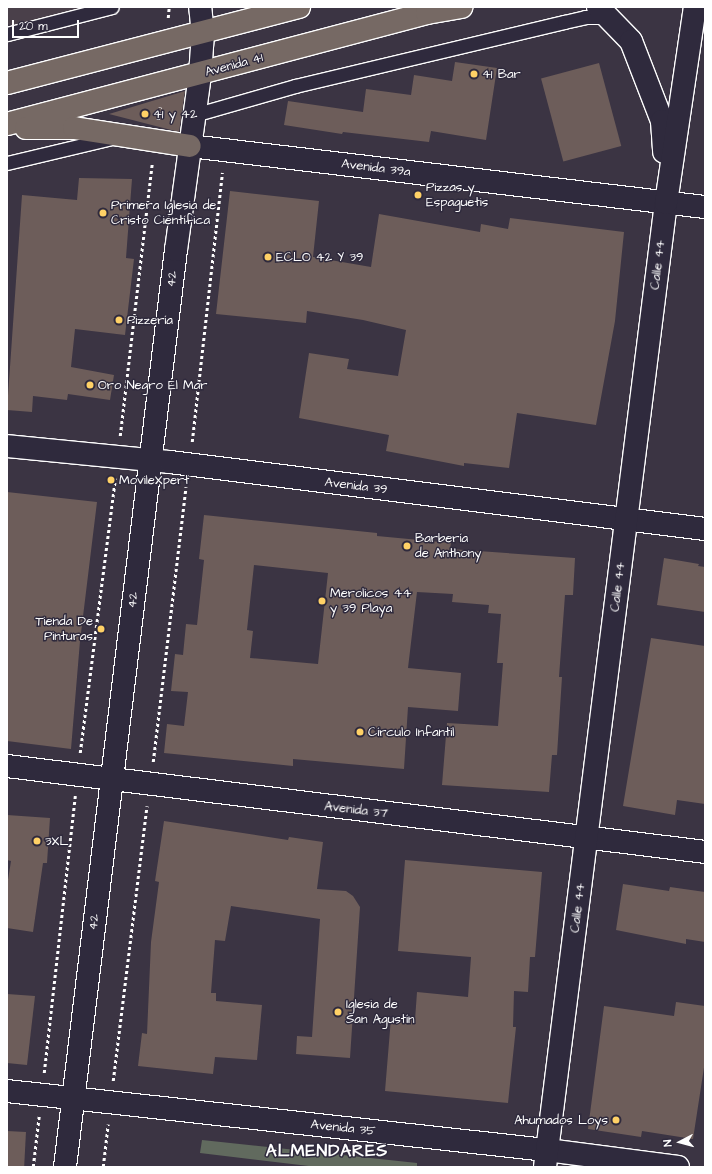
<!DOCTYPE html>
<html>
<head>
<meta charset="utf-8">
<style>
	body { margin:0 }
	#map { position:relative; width:712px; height:1174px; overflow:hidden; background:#3b3443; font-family:"Architects Daughter",sans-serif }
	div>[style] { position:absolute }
	.built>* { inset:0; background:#4a404a }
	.green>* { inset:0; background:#616a5e }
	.building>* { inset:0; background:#6d5d5a; transform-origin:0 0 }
	.path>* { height:2.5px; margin-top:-1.25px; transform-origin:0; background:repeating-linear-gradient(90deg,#fff 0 3px,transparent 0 6px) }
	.roads { filter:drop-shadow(1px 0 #fff) drop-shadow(-1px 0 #fff) drop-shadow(0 1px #fff) drop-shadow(0 -1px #fff) }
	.service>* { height:13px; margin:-6.5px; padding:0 6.5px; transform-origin:6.5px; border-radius:6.5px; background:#2f2a3d }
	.minor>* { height:22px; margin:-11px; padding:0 11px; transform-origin:11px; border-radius:11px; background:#2f2a3d }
	.tertiary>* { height:22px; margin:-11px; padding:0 11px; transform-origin:11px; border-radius:11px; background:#2f2a3d }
	.secondary>* { height:22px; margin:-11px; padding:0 11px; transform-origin:11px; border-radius:11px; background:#2f2a3d }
	.primary>* { height:22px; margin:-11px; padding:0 11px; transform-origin:11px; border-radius:11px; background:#766964 }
	.dots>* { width:11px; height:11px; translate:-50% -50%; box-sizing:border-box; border:2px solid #2f2a3d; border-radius:50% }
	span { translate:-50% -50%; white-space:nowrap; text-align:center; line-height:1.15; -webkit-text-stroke:3px #2f2a3d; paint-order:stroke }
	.street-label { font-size:13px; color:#fff }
	.poi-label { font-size:13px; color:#fff }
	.left { translate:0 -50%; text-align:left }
	.right { translate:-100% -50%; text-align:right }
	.district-label { font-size:17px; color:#fff; font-weight:700; letter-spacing:1px }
	.frame { position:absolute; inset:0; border:8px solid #fff; pointer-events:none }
	.north { position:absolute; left:660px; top:1122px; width:40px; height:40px; -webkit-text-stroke:3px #2f2a3d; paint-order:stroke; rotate:264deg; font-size:11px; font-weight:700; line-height:16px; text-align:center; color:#fff }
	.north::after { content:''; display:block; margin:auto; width:14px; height:18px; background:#fff; clip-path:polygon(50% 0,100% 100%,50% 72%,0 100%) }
	.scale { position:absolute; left:12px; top:20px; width:67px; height:18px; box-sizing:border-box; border:2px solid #fff; border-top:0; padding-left:5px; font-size:12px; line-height:14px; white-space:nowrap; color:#fff; -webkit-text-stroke:3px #2f2a3d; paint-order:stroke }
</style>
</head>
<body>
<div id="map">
	<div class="built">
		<div style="clip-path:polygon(7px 7px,87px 7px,14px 26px,7px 24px)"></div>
	</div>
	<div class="green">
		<div style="clip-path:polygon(202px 1140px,417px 1163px,417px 1167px,317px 1167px,200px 1153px)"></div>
	</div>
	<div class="building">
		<div style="clip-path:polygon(455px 62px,497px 68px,486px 140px,431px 131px,429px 142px,343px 132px,342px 134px,284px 125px,288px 101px,363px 112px,366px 89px,411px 95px,414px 75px,452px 81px)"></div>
		<div style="left:599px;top:63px;width:86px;height:60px;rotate:75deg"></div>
		<div style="clip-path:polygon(185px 91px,179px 132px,109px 114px)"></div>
		<div style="clip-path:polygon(79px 178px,132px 179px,126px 258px,134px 259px,125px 335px,75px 329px,71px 367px,114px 375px,110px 400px,68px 394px,67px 400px,33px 396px,32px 412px,7px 410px,22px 195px,77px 200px)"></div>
		<div style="clip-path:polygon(230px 191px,319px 201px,313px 257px,371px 267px,379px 214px,480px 232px,481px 224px,508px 229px,510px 218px,624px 232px,615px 321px,596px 425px,517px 413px,509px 468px,464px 463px,464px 466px,386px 451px,389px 435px,299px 418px,309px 353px,349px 359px,347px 369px,398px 376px,406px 330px,363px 320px,307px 311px,306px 323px,216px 314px)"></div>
		<div style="clip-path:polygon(7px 492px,97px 502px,80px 641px,71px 749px,7px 741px)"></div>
		<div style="clip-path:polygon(evenodd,204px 515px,377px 533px,377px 536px,451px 543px,450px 549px,575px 558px,573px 595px,565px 595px,559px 677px,562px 677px,557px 755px,552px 755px,549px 792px,442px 785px,447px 723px,498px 726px,503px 663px,497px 663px,501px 614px,488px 613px,489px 605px,452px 602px,453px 594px,417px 592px,408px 668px,461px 673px,458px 711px,408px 707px,404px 769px,293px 759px,293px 766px,164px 753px,167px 724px,184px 726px,188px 692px,171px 691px,175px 654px,183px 655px,186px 624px,197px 625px,204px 560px,199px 559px,204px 515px,254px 565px,328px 573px,318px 664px,250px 658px,253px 631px,247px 630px,254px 565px)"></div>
		<div style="clip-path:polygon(664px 558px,699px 564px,698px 566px,705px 567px,705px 612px,657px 605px)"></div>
		<div style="clip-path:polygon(651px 638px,705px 646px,705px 804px,677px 800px,675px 815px,623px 806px)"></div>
		<div style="clip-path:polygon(7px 815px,50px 818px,47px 863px,43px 863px,33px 932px,7px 928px,7px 886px,11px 861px,7px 860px)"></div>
		<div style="clip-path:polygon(164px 821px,288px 840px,289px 837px,323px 842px,317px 889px,346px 891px,353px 896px,360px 907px,350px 1058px,296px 1054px,297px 1036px,312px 1037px,320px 919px,231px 906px,225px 941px,215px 940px,211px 993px,216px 993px,216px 1001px,262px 1005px,257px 1060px,215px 1057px,213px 1074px,138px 1066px,142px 1033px,147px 1034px,151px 942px,159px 882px,155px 881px)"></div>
		<div style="clip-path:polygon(405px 860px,542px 872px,535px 957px,530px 957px,528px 992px,514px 991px,513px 1027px,516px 1027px,508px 1103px,385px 1091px,391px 1018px,415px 1020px,417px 992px,468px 997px,471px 957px,398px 951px)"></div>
		<div style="clip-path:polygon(623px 884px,669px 891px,670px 887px,705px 892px,705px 942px,686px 939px,686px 944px,616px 930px)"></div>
		<div style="clip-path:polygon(7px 994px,35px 996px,27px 1065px,7px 1063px)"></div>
		<div style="clip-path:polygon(676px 1002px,705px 1006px,705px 1061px,693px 1139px,642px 1131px,641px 1137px,588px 1129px,604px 1006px,674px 1016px)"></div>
		<div style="left:7px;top:1131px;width:19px;height:36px;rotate:3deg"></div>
	</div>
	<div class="path">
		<div style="left:168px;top:18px;width:11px;rotate:-85deg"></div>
		<div style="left:158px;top:120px;width:13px;rotate:-81deg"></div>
		<div style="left:120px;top:436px;width:276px;rotate:-83.3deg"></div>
		<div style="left:192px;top:442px;width:271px;rotate:-83.6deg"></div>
		<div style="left:80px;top:753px;width:277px;rotate:-82.7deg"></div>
		<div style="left:153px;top:762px;width:277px;rotate:-83.2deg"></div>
		<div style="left:44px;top:1073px;width:279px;rotate:-83.6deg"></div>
		<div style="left:113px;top:1081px;width:277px;rotate:-83deg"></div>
		<div style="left:33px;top:1167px;width:51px;rotate:-83.3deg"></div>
		<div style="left:103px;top:1167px;width:43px;rotate:-83.4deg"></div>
	</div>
	<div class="roads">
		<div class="service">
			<div style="left:7px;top:34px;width:108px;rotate:-14.4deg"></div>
			<div style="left:194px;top:115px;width:105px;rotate:-16deg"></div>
			<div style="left:295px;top:86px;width:277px;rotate:-13.4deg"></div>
			<div style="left:564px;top:22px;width:22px;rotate:-13deg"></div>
			<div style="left:585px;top:17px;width:24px"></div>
			<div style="left:7px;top:163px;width:108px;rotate:-13.4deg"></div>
		</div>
		<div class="minor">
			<div style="left:190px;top:146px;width:519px;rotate:6.76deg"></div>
			<div style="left:7px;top:446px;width:164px;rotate:5.6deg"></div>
			<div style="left:170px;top:462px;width:539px;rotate:7.14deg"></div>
			<div style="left:7px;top:766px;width:703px;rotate:7.02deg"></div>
			<div style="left:7px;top:1091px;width:543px;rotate:6.24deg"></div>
			<div style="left:547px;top:1150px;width:132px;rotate:7.4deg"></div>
		</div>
		<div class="tertiary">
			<div style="left:598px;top:7px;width:47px;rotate:45.9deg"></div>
			<div style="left:631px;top:41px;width:86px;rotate:68.8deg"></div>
			<div style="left:662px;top:121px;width:31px;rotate:86deg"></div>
			<div style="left:545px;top:1167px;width:972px;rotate:-82.85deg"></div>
			<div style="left:666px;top:203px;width:198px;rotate:-81.6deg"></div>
		</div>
		<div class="secondary">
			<div style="left:65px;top:1167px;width:924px;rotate:-83.1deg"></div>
			<div style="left:176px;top:250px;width:178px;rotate:-82.2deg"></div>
			<div style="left:200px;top:74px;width:40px;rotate:-85.7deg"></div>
			<div style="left:203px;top:34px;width:27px;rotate:-96deg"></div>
		</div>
		<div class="primary">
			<div style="left:7px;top:83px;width:302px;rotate:-14.6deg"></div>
			<div style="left:7px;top:124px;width:434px;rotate:-14.8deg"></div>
			<div style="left:427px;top:13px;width:35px;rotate:-10deg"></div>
			<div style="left:26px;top:128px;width:48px"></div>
			<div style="left:74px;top:128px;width:117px;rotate:8.8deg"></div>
		</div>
	</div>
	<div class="dots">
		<div style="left:474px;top:74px;background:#ffd166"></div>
		<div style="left:145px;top:114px;background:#ffd166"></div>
		<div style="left:418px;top:195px;background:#ffd166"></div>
		<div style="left:103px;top:213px;background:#ffd166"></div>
		<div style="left:268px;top:257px;background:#ffd166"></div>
		<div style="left:119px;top:320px;background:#ffd166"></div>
		<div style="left:90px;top:385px;background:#ffd166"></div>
		<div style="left:111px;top:480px;background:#ffd166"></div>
		<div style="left:407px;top:546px;background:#ffd166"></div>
		<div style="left:322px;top:601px;background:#ffd166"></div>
		<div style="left:101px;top:629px;background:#ffd166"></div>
		<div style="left:360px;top:732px;background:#ffd166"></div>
		<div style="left:37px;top:841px;background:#ffd166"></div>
		<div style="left:338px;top:1012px;background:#ffd166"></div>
		<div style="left:616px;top:1120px;background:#ffd166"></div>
	</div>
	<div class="street-label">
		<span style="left:234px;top:65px;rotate:-15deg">Avenida 41</span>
		<span style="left:376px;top:168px;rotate:7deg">Avenida 39a</span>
		<span style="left:658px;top:265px;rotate:-83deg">Calle 44</span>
		<span style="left:172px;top:279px;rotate:-83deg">42</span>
		<span style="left:356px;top:486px;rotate:7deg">Avenida 39</span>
		<span style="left:618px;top:587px;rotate:-83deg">Calle 44</span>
		<span style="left:133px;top:600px;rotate:-83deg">42</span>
		<span style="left:356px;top:810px;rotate:7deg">Avenida 37</span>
		<span style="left:578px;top:908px;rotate:-83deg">Calle 44</span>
		<span style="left:94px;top:922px;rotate:-83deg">42</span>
		<span style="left:343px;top:1128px;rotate:6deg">Avenida 35</span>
	</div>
	<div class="poi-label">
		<span class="left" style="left:482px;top:74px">41 Bar</span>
		<span class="left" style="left:153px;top:114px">41 y 42</span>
		<span class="left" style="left:426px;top:195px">Pizzas y<br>Espaguetis</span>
		<span class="left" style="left:111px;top:213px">Primera Iglesia de<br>Cristo Científica</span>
		<span class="left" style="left:276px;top:257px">ECLO 42 Y 39</span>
		<span class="left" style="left:127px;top:320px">Pizzería</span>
		<span class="left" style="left:98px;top:385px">Oro Negro El Mar</span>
		<span class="left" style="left:119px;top:480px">MovileXpert</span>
		<span class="left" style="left:415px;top:546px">Barbería<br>de Anthony</span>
		<span class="left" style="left:330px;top:601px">Merolicos 44<br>y 39 Playa</span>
		<span class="right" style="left:93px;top:629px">Tienda De<br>Pinturas</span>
		<span class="left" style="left:368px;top:732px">Círculo Infantil</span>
		<span class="left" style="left:45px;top:841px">3XL</span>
		<span class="left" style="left:346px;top:1012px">Iglesia de<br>San Agustín</span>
		<span class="right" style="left:608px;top:1120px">Ahumados Loys</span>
	</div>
	<div class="district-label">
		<span style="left:327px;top:1152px">ALMENDARES</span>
	</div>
	<div class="frame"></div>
	<div class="north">N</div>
	<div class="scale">20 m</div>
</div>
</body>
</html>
